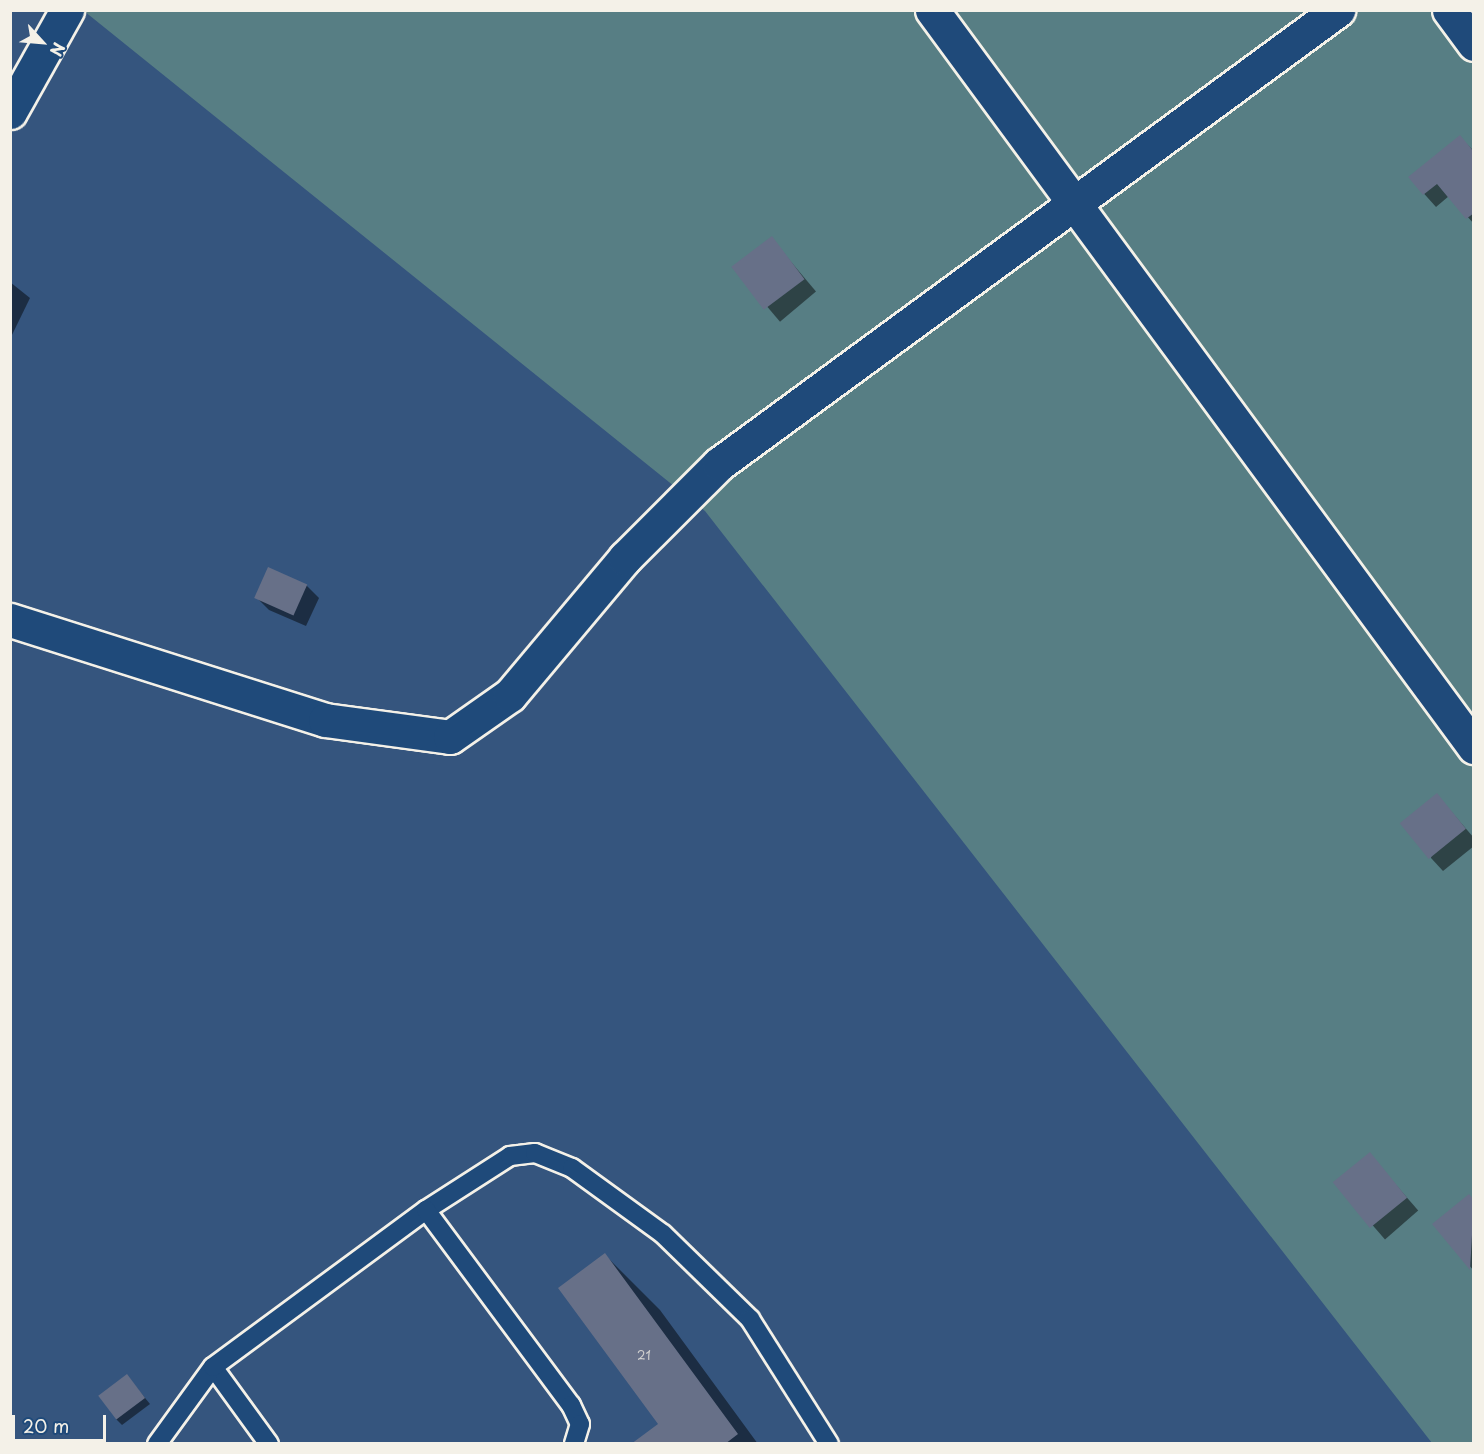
<!DOCTYPE html>
<html>
<head>
<meta charset="utf-8">
<style>
	body { margin:0 }
	#map { position:relative; width:1484px; height:1454px; overflow:hidden; background:#35557e; font-family:"Playpen Sans",sans-serif }
	div>[style] { position:absolute }
	.green>* { inset:0; background:#577e84 }
	.shadow>* { inset:0; background:#0007; transform-origin:0 0 }
	.building>* { inset:0; background:#677088; transform-origin:0 0 }
	.roads { filter:drop-shadow(2px 0 #f4f1e8) drop-shadow(-2px 0 #f4f1e8) drop-shadow(0 2px #f4f1e8) drop-shadow(0 -2px #f4f1e8) }
	.service>* { height:18px; margin:-9px; padding:0 9px; transform-origin:9px; border-radius:9px; background:#1f4a7a }
	.minor>* { height:33px; margin:-16.5px; padding:0 16.5px; transform-origin:16.5px; border-radius:16.5px; background:#1f4a7a }
	span { translate:-50% -50%; white-space:nowrap; text-align:center; line-height:1.15; -webkit-text-stroke:4.5px #1f4a7a; paint-order:stroke }
	.number-label { font-size:12px; color:#d1d1d0 }
	.number-label span { -webkit-text-stroke-width:0 }
	.frame { position:absolute; inset:0; border:12px solid #f4f1e8; pointer-events:none }
	.north { position:absolute; left:12px; top:12px; width:60px; height:60px; -webkit-text-stroke:4px #1f4a7a; paint-order:stroke; rotate:116deg; font-size:16px; font-weight:700; line-height:24px; text-align:center; color:#f4f1e8 }
	.north::after { content:''; display:block; margin:auto; width:21px; height:27px; background:#f4f1e8; clip-path:polygon(50% 0,100% 100%,50% 72%,0 100%) }
	.scale { position:absolute; left:12px; top:1415px; width:94px; height:27px; box-sizing:border-box; border:3px solid #f4f1e8; border-top:0; padding-left:8px; font-size:18px; line-height:21px; white-space:nowrap; color:#f4f1e8; -webkit-text-stroke:4px #1f4a7a; paint-order:stroke }
</style>
</head>
<body>
<div id="map">
	<div class="green">
		<div style="clip-path:polygon(84px 11px,1473px 11px,1473px 1443px,1432px 1443px,705px 511px)"></div>
	</div>
	<div class="shadow">
		<div style="clip-path:polygon(1459px 137px,1474px 151px,1474px 224px,1449px 196px,1436px 207px,1410px 178px)"></div>
		<div style="left:771px;top:238px;width:70px;height:47px;rotate:50deg"></div>
		<div style="clip-path:polygon(10px 282px,30px 298px,10px 339px)"></div>
		<div style="clip-path:polygon(306px 585px,319px 598px,306px 626px,269px 610px,257px 598px)"></div>
		<div style="clip-path:polygon(1437px 795px,1474px 838px,1474px 846px,1443px 871px,1431px 858px)"></div>
		<div style="left:1369px;top:1154px;width:75px;height:44px;rotate:49deg"></div>
		<div style="clip-path:polygon(1474px 1201px,1474px 1271px,1434px 1224px)"></div>
		<div style="clip-path:polygon(605px 1255px,660px 1310px,758px 1444px,634px 1444px,660px 1424px)"></div>
		<div style="clip-path:polygon(127px 1376px,150px 1404px,122px 1425px,116px 1419px)"></div>
	</div>
	<div class="building">
		<div style="clip-path:polygon(1460px 135px,1474px 152px,1474px 213px,1466px 219px,1437px 184px,1423px 195px,1408px 177px)"></div>
		<div style="left:772px;top:236px;width:54px;height:51px;rotate:53deg"></div>
		<div style="left:268px;top:567px;width:43px;height:34px;rotate:24deg"></div>
		<div style="left:1437px;top:793px;width:46px;height:48px;rotate:51deg"></div>
		<div style="left:1370px;top:1152px;width:59px;height:48px;rotate:51deg"></div>
		<div style="clip-path:polygon(1469px 1194px,1474px 1200px,1470px 1270px,1432px 1224px)"></div>
		<div style="clip-path:polygon(605px 1253px,738px 1434px,725px 1444px,631px 1444px,658px 1424px,558px 1288px)"></div>
		<div style="left:127px;top:1374px;width:30px;height:36px;rotate:53deg"></div>
	</div>
	<div class="roads">
		<div class="service">
			<div style="left:426px;top:1210px;width:100px;rotate:-32.7deg"></div>
			<div style="left:510px;top:1156px;width:25px;rotate:-7deg"></div>
			<div style="left:535px;top:1153px;width:40px;rotate:22deg"></div>
			<div style="left:572px;top:1168px;width:112px;rotate:36deg"></div>
			<div style="left:663px;top:1234px;width:122px;rotate:44.3deg"></div>
			<div style="left:750px;top:1319px;width:148px;rotate:57.7deg"></div>
			<div style="left:213px;top:1367px;width:95px;rotate:54deg"></div>
			<div style="left:157px;top:1444px;width:95px;rotate:-54deg"></div>
			<div style="left:213px;top:1367px;width:265px;rotate:-36.4deg"></div>
			<div style="left:426px;top:1210px;width:243px;rotate:53.4deg"></div>
			<div style="left:571px;top:1405px;width:21px;rotate:65deg"></div>
			<div style="left:580px;top:1424px;width:21px;rotate:107deg"></div>
		</div>
		<div class="minor">
			<div style="left:932px;top:10px;width:915px;rotate:53.67deg"></div>
			<div style="left:1449px;top:10px;width:42px;rotate:53.7deg"></div>
			<div style="left:10px;top:112px;width:117px;rotate:-60.8deg"></div>
			<div style="left:10px;top:620px;width:330px;rotate:17.6deg"></div>
			<div style="left:325px;top:720px;width:126px;rotate:7.7deg"></div>
			<div style="left:450px;top:737px;width:73px;rotate:-35deg"></div>
			<div style="left:510px;top:695px;width:179px;rotate:-50deg"></div>
			<div style="left:625px;top:558px;width:133px;rotate:-45deg"></div>
			<div style="left:719px;top:464px;width:768px;rotate:-36.26deg"></div>
		</div>
	</div>
	<div class="number-label">
		<span style="left:644px;top:1356px">21</span>
	</div>
	<div class="frame"></div>
	<div class="north">N</div>
	<div class="scale">20 m</div>
</div>
</body>
</html>
